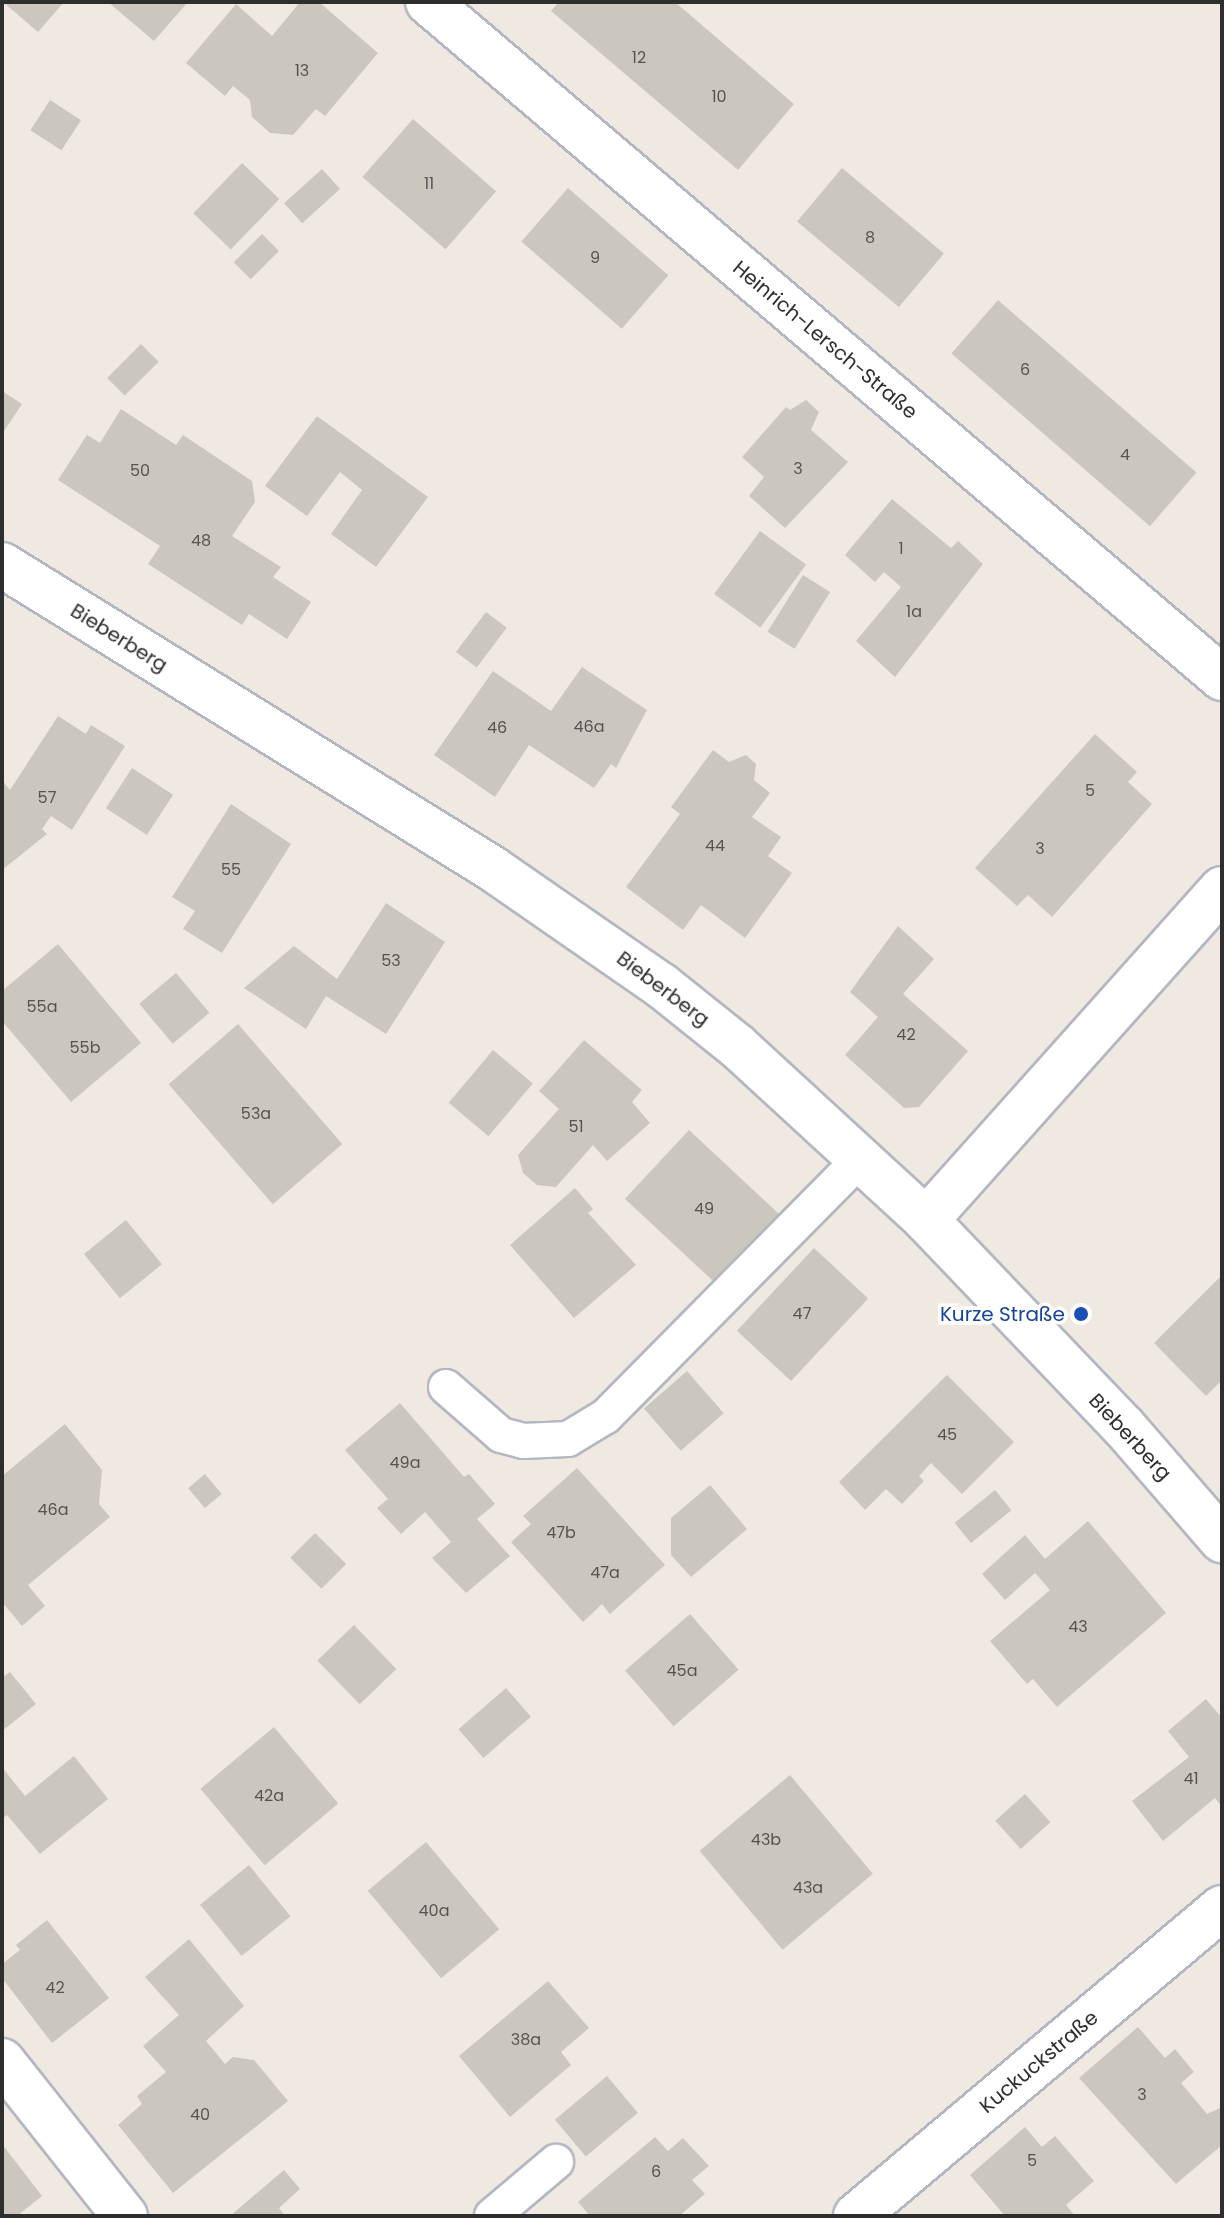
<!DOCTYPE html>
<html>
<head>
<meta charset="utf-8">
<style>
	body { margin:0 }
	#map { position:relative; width:1224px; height:2218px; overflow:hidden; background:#efe9e1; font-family:Poppins,sans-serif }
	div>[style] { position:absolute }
	.building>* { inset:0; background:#cbc7bf; transform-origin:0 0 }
	.roads { filter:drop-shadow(2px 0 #b4b7c1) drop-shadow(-2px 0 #b4b7c1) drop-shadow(0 2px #b4b7c1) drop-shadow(0 -2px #b4b7c1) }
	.lane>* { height:34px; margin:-17px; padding:0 17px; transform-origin:17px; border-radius:17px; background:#fff }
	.street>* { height:44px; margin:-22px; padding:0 22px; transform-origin:22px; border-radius:22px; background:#fff }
	.dots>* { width:22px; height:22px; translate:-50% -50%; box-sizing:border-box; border:4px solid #fff; border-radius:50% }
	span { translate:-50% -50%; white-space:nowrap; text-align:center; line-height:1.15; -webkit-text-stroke:7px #fff; paint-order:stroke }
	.number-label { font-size:16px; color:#555452 }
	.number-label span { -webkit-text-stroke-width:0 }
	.street-label { font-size:20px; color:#2e2e2e }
	.transit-label { font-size:20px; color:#164399 }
	.right { translate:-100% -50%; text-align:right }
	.frame { position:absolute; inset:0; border:4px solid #2e2e2e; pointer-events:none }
</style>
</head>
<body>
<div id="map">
	<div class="building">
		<div style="clip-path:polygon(3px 2px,64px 2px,38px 32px)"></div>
		<div style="clip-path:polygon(108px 2px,188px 2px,154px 41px)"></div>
		<div style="clip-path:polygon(300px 2px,319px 2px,378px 53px,325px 116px,316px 109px,293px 135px,270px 133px,252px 117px,250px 100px,233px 86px,225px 96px,186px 63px,236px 4px,272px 36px)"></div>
		<div style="clip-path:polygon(559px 2px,675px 2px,794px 104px,738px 170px,551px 11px)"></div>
		<div style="left:50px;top:100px;width:37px;height:36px;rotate:33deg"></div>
		<div style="left:413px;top:119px;width:110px;height:77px;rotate:41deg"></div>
		<div style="left:242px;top:163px;width:52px;height:70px;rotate:44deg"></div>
		<div style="left:842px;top:168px;width:133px;height:70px;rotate:40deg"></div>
		<div style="left:322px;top:169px;width:27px;height:51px;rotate:48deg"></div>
		<div style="left:568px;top:188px;width:133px;height:71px;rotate:41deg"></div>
		<div style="left:262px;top:234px;width:24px;height:40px;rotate:45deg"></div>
		<div style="left:998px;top:300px;width:263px;height:71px;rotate:41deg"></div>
		<div style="left:141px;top:344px;width:25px;height:48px;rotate:45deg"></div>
		<div style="clip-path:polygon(2px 391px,22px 404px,2px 434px)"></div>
		<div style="clip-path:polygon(806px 400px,819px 412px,811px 430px,848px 462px,785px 528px,749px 496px,764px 477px,742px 457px,786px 407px,790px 410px)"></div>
		<div style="clip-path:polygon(121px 409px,176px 445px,183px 435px,252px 481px,255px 502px,232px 536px,281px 567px,273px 577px,311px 602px,287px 639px,249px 614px,242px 625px,148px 564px,160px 546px,58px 480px,87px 435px,100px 443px)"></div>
		<div style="clip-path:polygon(317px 416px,428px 497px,376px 567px,331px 534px,362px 490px,340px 472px,307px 516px,265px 486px)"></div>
		<div style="clip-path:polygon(892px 499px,951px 548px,958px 541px,983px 564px,895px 677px,856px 641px,901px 587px,884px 572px,875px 582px,845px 555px)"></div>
		<div style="left:760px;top:531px;width:57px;height:78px;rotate:36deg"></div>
		<div style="left:803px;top:575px;width:32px;height:67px;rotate:32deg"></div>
		<div style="left:486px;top:612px;width:26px;height:50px;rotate:37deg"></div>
		<div style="clip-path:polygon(582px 667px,647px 710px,616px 768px,611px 764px,594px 788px,529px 745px,495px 797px,434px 755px,493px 671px,551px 711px)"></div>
		<div style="clip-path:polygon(58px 716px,86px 734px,91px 725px,125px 746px,72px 830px,51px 816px,42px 829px,47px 834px,2px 870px,2px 780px,10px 790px)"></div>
		<div style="clip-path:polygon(1095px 734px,1137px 772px,1128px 782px,1152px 804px,1052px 917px,1028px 895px,1017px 906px,975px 868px)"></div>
		<div style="clip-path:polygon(713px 750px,729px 762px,746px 755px,756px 764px,754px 780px,770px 793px,752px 817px,781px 837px,768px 856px,792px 873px,745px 938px,701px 905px,683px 930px,626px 887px,680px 814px,671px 807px)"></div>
		<div style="left:132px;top:768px;width:49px;height:48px;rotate:33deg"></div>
		<div style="clip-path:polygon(231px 804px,291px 844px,222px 953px,183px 929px,195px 911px,172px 897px)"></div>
		<div style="clip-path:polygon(386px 903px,445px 942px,386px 1034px,326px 996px,306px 1029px,244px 988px,294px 946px,337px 979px)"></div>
		<div style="clip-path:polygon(898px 926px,934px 959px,903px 994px,968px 1051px,919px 1107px,904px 1108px,845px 1055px,878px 1017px,850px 992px)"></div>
		<div style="clip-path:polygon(58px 944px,141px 1043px,71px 1102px,2px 1021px,2px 991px)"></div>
		<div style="left:176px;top:973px;width:52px;height:48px;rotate:50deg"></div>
		<div style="left:238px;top:1024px;width:159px;height:92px;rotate:49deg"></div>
		<div style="clip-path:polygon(584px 1040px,642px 1090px,632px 1102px,650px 1123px,607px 1161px,593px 1145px,556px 1187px,537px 1185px,523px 1173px,518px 1155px,559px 1109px,539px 1091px)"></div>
		<div style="left:493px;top:1050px;width:52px;height:69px;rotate:40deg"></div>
		<div style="left:689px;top:1130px;width:129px;height:94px;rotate:43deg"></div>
		<div style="clip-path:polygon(575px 1188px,593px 1209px,588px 1213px,636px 1265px,574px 1318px,510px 1245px)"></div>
		<div style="left:126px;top:1220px;width:57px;height:54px;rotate:51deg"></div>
		<div style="left:814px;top:1248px;width:74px;height:113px;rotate:43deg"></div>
		<div style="clip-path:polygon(1222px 1275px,1222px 1380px,1206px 1396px,1154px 1343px)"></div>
		<div style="left:687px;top:1371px;width:56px;height:57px;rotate:49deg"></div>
		<div style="clip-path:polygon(947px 1375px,1014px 1442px,962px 1494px,931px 1463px,919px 1476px,924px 1481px,902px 1504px,886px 1489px,865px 1510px,839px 1482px)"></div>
		<div style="clip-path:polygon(400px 1403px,464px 1477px,469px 1474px,495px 1504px,477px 1519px,510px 1556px,466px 1593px,432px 1558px,451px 1542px,425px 1512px,401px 1534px,377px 1508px,388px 1499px,345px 1450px)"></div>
		<div style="clip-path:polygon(65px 1424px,102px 1470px,99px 1504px,110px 1517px,28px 1585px,45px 1606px,22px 1626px,2px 1602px,2px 1476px)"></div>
		<div style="clip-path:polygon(577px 1468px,665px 1565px,610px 1614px,602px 1604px,583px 1622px,511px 1542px,531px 1524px,523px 1516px)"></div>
		<div style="left:205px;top:1474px;width:26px;height:22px;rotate:50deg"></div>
		<div style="clip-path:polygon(710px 1485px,747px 1529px,691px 1577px,671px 1555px,671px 1518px)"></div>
		<div style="left:995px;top:1490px;width:26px;height:52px;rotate:51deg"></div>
		<div style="clip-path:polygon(1088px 1521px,1166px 1613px,1057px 1707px,1033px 1679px,1027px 1684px,990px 1641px,1050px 1590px,1035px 1573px,1005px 1600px,982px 1574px,1025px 1535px,1045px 1559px)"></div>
		<div style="left:315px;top:1533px;width:44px;height:35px;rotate:45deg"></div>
		<div style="left:690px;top:1614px;width:74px;height:86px;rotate:49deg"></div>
		<div style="left:354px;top:1625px;width:61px;height:51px;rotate:46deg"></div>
		<div style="clip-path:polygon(10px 1672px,36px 1704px,2px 1731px,2px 1678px)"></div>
		<div style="left:506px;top:1688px;width:38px;height:63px;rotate:49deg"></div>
		<div style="clip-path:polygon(1206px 1699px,1222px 1718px,1222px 1807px,1215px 1798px,1163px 1841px,1132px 1801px,1189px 1757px,1168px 1731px)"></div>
		<div style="left:274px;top:1727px;width:100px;height:96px;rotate:50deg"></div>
		<div style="clip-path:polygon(74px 1756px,108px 1799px,40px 1854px,7px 1815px,2px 1819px,2px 1767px,25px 1796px)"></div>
		<div style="left:790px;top:1775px;width:129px;height:118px;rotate:50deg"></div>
		<div style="left:1025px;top:1794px;width:38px;height:40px;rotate:48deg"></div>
		<div style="left:426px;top:1842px;width:114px;height:76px;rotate:50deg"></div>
		<div style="left:249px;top:1865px;width:66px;height:63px;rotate:51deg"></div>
		<div style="clip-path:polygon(47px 1920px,109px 1998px,52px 2043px,2px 1978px,2px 1964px,20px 1950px,16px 1945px)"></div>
		<div style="clip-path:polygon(189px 1939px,244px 2006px,206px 2041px,225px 2064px,233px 2057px,254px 2060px,288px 2101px,173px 2193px,118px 2125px,142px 2104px,137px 2096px,166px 2072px,143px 2046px,179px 2015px,145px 1977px)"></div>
		<div style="clip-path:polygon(548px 1981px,589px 2028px,561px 2052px,571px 2065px,510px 2117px,459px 2056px)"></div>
		<div style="clip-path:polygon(1138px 2027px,1165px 2058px,1175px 2049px,1194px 2072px,1181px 2083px,1207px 2114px,1222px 2107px,1222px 2145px,1176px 2184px,1079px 2078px)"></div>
		<div style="left:607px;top:2076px;width:48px;height:68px;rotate:50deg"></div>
		<div style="clip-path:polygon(1025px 2127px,1042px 2147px,1055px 2136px,1094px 2181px,1066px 2205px,1075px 2216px,1005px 2216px,970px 2175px)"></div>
		<div style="clip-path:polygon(655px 2137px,668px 2151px,683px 2138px,709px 2166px,692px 2180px,705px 2194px,679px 2216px,590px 2216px,578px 2202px)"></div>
		<div style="clip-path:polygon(2px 2144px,42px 2196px,17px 2216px,2px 2216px)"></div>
		<div style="clip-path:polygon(284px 2170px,300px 2189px,279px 2208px,285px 2216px,230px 2216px)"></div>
	</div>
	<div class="roads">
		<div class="lane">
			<div style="left:446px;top:1387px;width:73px;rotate:41.1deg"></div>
			<div style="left:501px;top:1435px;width:23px;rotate:15deg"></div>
			<div style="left:523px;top:1441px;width:45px;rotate:-2.5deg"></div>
			<div style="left:568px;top:1439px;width:44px;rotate:-31.2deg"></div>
			<div style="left:606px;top:1416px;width:361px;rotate:-45.3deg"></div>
			<div style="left:492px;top:2216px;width:84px;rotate:-40.2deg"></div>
		</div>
		<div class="street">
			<div style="left:428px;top:2px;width:1043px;rotate:40.41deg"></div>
			<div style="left:2px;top:565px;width:577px;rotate:31.76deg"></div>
			<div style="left:493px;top:869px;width:206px;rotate:34.7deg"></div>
			<div style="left:662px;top:986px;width:96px;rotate:38.7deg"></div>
			<div style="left:737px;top:1046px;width:257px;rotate:42.6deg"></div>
			<div style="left:926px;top:1220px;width:286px;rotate:46.3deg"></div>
			<div style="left:1124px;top:1427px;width:150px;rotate:49.1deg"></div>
			<div style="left:926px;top:1220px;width:444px;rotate:-48.2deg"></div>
			<div style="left:2px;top:2061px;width:198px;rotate:51.6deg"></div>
			<div style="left:856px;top:2216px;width:478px;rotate:-40.1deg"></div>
		</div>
	</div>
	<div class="dots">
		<div style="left:1081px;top:1314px;background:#1a4fb4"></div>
	</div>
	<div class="number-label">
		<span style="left:639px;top:58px">12</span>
		<span style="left:302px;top:71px">13</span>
		<span style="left:719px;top:97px">10</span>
		<span style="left:429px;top:184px">11</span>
		<span style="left:870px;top:238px">8</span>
		<span style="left:595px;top:258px">9</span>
		<span style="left:1025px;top:370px">6</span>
		<span style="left:1125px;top:455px">4</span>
		<span style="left:798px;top:469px">3</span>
		<span style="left:140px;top:471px">50</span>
		<span style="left:201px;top:541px">48</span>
		<span style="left:901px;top:549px">1</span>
		<span style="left:914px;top:612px">1a</span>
		<span style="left:589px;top:727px">46a</span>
		<span style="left:497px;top:728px">46</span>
		<span style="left:1090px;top:791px">5</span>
		<span style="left:47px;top:798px">57</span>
		<span style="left:715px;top:846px">44</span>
		<span style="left:1040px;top:849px">3</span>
		<span style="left:231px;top:870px">55</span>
		<span style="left:391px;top:961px">53</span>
		<span style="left:42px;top:1007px">55a</span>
		<span style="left:906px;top:1035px">42</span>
		<span style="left:85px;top:1048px">55b</span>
		<span style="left:256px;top:1114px">53a</span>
		<span style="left:576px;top:1127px">51</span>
		<span style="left:704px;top:1209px">49</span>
		<span style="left:802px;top:1314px">47</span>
		<span style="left:947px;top:1435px">45</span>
		<span style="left:405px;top:1463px">49a</span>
		<span style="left:53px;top:1510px">46a</span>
		<span style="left:561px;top:1533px">47b</span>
		<span style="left:605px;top:1573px">47a</span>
		<span style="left:1078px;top:1627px">43</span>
		<span style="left:682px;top:1671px">45a</span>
		<span style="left:1191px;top:1779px">41</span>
		<span style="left:269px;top:1796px">42a</span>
		<span style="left:766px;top:1840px">43b</span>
		<span style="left:808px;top:1888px">43a</span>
		<span style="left:434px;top:1911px">40a</span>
		<span style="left:55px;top:1988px">42</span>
		<span style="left:526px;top:2040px">38a</span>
		<span style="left:1142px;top:2095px">3</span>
		<span style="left:200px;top:2115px">40</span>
		<span style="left:1032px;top:2161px">5</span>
		<span style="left:656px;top:2172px">6</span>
	</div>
	<div class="street-label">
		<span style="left:825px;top:340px;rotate:40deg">Heinrich-Lersch-Straße</span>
		<span style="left:119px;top:638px;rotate:32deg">Bieberberg</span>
		<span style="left:663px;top:989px;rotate:37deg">Bieberberg</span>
		<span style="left:1130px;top:1437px;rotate:47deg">Bieberberg</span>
		<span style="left:1039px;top:2062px;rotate:-40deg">Kuckuckstraße</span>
	</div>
	<div class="transit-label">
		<span class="right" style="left:1065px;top:1314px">Kurze Straße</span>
	</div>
	<div class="frame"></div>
</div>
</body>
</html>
